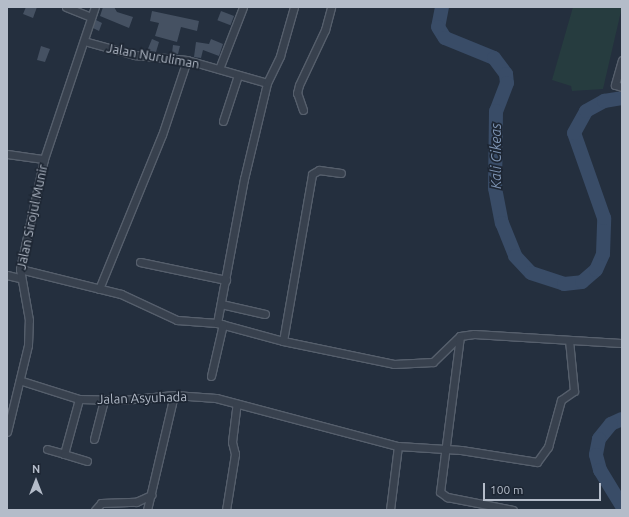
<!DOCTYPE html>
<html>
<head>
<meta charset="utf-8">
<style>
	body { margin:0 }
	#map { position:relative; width:629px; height:517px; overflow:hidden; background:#242f3e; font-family:Ubuntu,sans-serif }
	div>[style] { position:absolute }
	.green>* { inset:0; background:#263c3f }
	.river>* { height:14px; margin:-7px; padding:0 7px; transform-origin:7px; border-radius:7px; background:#394c67 }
	.building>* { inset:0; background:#455162; transform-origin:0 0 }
	.roads { filter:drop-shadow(1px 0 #565f6c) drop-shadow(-1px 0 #565f6c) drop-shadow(0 1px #565f6c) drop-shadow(0 -1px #565f6c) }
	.minor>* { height:7px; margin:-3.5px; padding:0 3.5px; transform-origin:3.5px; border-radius:3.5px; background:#38414e }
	span { translate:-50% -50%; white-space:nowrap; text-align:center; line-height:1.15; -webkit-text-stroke:3.5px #1d2633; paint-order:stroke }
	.street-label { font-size:13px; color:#b4bcc9 }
	.water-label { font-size:14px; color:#7c92b1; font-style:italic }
	.frame { position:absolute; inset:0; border:8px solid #b4bcc9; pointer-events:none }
	.north { position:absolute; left:16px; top:461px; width:40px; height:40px; -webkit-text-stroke:3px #1d2633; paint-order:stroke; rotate:0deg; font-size:11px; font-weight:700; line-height:16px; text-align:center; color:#b4bcc9 }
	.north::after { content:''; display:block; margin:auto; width:14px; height:18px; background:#b4bcc9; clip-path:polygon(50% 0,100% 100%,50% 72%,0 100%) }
	.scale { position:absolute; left:483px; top:483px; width:118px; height:18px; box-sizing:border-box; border:2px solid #b4bcc9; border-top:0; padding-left:5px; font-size:12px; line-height:14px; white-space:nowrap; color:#b4bcc9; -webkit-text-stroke:3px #1d2633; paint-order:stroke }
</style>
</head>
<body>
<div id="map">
	<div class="green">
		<div style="clip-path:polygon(573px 7px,622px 7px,603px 89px,572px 91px,571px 86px,552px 80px)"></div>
	</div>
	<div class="river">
		<div style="left:442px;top:7px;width:20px;rotate:101deg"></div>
		<div style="left:438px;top:27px;width:13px;rotate:58deg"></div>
		<div style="left:445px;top:38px;width:53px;rotate:22.2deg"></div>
		<div style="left:494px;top:58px;width:20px;rotate:53deg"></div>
		<div style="left:506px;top:74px;width:9px;rotate:84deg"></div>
		<div style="left:507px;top:83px;width:30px;rotate:111deg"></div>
		<div style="left:496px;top:111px;width:77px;rotate:90.7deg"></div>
		<div style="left:495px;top:188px;width:36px;rotate:79deg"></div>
		<div style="left:502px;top:223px;width:35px;rotate:68deg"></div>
		<div style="left:515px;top:256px;width:23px;rotate:47deg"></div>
		<div style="left:531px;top:273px;width:35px;rotate:18deg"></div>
		<div style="left:564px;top:284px;width:18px;rotate:-6deg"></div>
		<div style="left:582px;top:282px;width:18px;rotate:-41deg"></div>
		<div style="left:596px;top:270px;width:17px;rotate:-66deg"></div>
		<div style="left:603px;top:254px;width:36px;rotate:-88deg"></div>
		<div style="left:604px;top:218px;width:90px;rotate:-109.4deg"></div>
		<div style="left:574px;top:133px;width:25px;rotate:-61deg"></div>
		<div style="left:586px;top:111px;width:21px;rotate:-29deg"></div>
		<div style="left:604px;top:101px;width:18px;rotate:-9deg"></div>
		<div style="left:622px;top:419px;width:12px;rotate:156deg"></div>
		<div style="left:611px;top:424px;width:19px;rotate:129deg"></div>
		<div style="left:599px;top:439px;width:16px;rotate:101deg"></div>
		<div style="left:596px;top:455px;width:16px;rotate:75deg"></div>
		<div style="left:600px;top:470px;width:42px;rotate:58.6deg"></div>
	</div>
	<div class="building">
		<div style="clip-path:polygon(26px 7px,37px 7px,33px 18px,23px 14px)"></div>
		<div style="clip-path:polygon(103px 7px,114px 7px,117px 12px,133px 17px,129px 28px,100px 16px)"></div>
		<div style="clip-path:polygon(152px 11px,199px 21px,197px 31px,181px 27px,177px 42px,155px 36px,159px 23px,150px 21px)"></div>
		<div style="left:221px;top:11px;width:14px;height:10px;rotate:21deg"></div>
		<div style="clip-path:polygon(96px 20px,102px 23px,99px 31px,93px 28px)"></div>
		<div style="clip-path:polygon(152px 39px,159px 42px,156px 52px,147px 51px)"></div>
		<div style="clip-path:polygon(211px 39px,223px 44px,219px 56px,203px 50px,201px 58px,194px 57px,196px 42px,209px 44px)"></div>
		<div style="clip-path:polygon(173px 45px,180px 46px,178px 54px,172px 53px)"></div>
		<div style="clip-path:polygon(41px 46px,50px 49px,45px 62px,37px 60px)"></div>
	</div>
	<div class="roads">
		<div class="minor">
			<div style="left:66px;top:7px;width:27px;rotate:22deg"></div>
			<div style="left:84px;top:41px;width:53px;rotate:15.4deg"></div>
			<div style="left:135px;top:55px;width:52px;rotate:5.5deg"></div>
			<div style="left:187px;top:60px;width:83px;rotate:16deg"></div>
			<div style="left:622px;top:60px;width:26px;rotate:106deg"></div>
			<div style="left:615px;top:85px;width:7px;rotate:16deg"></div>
			<div style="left:219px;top:69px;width:66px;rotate:-68.8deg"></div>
			<div style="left:303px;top:110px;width:18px;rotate:-109deg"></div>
			<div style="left:297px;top:93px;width:8px;rotate:-76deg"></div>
			<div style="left:299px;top:85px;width:61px;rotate:-64.7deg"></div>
			<div style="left:325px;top:30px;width:24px;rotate:-75deg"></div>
			<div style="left:223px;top:121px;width:48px;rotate:-71.9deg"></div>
			<div style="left:7px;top:154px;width:37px;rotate:8deg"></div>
			<div style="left:140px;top:262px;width:88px;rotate:11.8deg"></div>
			<div style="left:20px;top:269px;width:104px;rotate:13.9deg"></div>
			<div style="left:121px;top:294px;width:62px;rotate:24.9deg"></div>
			<div style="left:177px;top:320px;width:40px;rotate:4.3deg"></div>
			<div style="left:217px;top:323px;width:68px;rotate:15.3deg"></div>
			<div style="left:283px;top:341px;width:113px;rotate:11.7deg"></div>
			<div style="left:394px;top:364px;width:39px;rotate:-3deg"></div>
			<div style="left:433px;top:362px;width:37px;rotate:-44deg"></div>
			<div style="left:460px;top:336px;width:14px;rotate:-8deg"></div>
			<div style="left:474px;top:334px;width:147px;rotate:3.5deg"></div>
			<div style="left:7px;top:275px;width:12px;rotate:14deg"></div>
			<div style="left:99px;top:289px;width:166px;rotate:-67.8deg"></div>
			<div style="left:162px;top:135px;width:79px;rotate:-71.6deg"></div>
			<div style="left:221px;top:304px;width:45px;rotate:12.8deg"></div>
			<div style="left:217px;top:323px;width:147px;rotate:-79.4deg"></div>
			<div style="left:244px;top:179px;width:99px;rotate:-76.5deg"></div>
			<div style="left:267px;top:83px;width:30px;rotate:-64deg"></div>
			<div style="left:280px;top:56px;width:51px;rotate:-74.1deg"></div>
			<div style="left:460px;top:336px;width:157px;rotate:97.3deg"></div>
			<div style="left:440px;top:492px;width:9px;rotate:36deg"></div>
			<div style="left:447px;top:497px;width:67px;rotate:11.1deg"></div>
			<div style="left:283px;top:341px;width:169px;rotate:-80.1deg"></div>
			<div style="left:312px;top:174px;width:8px;rotate:-30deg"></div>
			<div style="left:319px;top:170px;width:22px;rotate:8deg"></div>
			<div style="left:211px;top:376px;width:53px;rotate:-77deg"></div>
			<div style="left:22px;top:381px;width:60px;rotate:17.5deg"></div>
			<div style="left:79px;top:399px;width:45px;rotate:1.3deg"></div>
			<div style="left:124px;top:400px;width:50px;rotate:-5.7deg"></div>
			<div style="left:174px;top:395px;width:42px;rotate:4.1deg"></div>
			<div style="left:216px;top:398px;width:188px;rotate:14.8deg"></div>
			<div style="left:398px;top:446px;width:63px;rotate:3.6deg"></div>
			<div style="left:461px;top:450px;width:77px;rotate:9deg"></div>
			<div style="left:537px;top:462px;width:19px;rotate:-54deg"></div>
			<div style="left:548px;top:447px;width:49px;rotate:-74.5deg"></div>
			<div style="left:561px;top:400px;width:16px;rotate:-35deg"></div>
			<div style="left:574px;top:391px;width:51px;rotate:-95.6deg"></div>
			<div style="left:7px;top:432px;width:89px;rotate:-76.4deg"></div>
			<div style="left:28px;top:345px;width:25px;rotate:-88deg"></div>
			<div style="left:29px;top:320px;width:52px;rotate:-100deg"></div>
			<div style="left:20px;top:269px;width:113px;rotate:-77.7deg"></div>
			<div style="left:44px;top:159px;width:160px;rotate:-71.5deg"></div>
			<div style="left:94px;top:439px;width:40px;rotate:-75.6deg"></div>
			<div style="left:47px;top:449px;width:18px;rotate:16deg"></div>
			<div style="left:64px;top:454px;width:57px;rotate:-74.7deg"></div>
			<div style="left:64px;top:454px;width:24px;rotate:17deg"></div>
			<div style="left:95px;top:510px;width:9px;rotate:-49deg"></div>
			<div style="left:101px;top:503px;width:35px;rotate:-2deg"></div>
			<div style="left:136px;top:502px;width:17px;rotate:-25deg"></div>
			<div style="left:147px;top:510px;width:118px;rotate:-76.8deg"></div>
			<div style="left:226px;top:510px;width:57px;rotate:-80.9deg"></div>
			<div style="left:235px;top:454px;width:12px;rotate:-104deg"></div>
			<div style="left:232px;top:442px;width:38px;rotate:-83deg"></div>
			<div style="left:390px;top:510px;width:64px;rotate:-82.9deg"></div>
		</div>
	</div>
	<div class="street-label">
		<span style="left:153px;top:56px;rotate:10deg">Jalan Nuruliman</span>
		<span style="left:32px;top:217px;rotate:-78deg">Jalan Sirojul Munir</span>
		<span style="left:142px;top:398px;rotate:-2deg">Jalan Asyuhada</span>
	</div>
	<div class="water-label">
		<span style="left:496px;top:156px;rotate:-90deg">Kali Cikeas</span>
	</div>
	<div class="frame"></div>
	<div class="north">N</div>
	<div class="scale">100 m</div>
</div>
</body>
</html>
